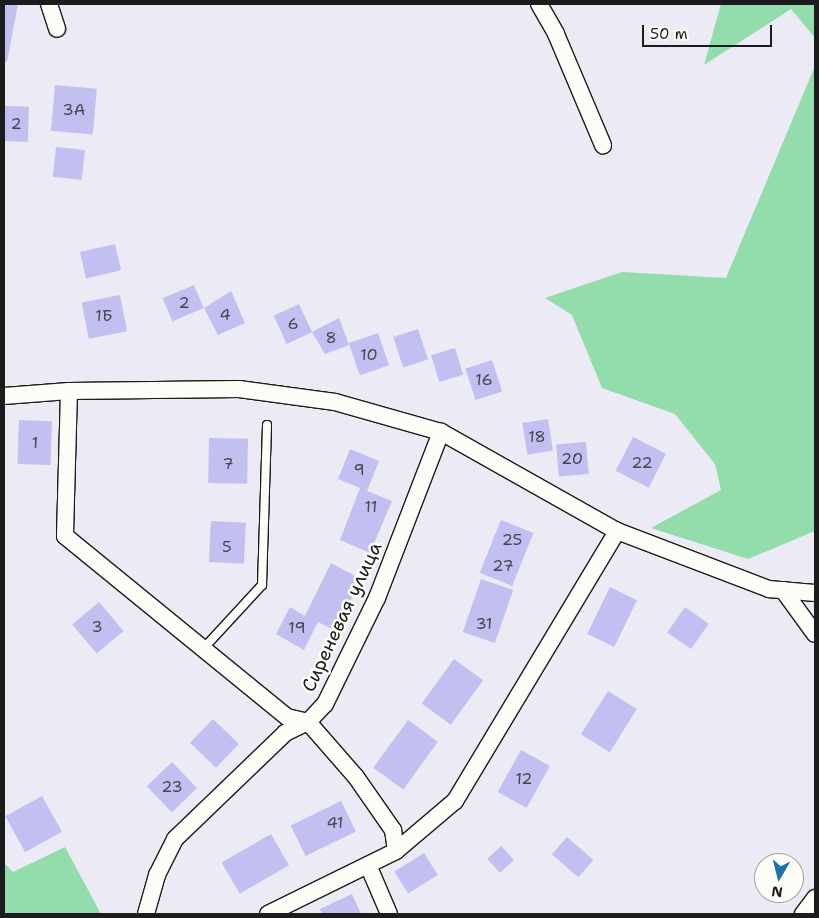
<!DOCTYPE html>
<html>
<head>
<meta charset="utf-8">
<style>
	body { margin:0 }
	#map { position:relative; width:819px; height:918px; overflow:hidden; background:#ebeaf5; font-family:"Shantell Sans",sans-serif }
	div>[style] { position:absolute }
	.green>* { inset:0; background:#93dcab }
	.building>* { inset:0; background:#c2bff1; transform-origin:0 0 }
	.roads { filter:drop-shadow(1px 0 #1c1c1c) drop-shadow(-1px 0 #1c1c1c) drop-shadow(0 1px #1c1c1c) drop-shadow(0 -1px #1c1c1c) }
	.lane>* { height:8px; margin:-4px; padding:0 4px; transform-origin:4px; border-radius:4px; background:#fdfcf7 }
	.street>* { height:16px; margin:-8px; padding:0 8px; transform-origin:8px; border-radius:8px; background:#fdfcf7 }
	span { translate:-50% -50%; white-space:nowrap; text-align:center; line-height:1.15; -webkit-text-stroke:5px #fdfcf7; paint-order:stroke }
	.number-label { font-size:16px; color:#464551 }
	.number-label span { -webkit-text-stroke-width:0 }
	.street-label { font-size:19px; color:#1c1c1c }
	.frame { position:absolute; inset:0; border:5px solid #1c1c1c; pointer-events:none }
	.north { position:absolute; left:754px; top:853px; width:50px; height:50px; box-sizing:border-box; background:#fdfcf7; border:1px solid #a3a29f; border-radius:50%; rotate:188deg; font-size:14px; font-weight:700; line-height:20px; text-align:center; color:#1c1c1c }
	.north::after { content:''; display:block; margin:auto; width:18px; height:22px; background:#1f6fb2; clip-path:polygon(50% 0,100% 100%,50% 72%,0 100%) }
	.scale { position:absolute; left:642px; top:25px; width:130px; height:22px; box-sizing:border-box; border:2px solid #1c1c1c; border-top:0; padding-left:6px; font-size:15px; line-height:18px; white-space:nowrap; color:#1c1c1c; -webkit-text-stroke:4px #fdfcf7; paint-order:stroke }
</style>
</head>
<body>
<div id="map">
	<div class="green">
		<div style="clip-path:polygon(721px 4px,815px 4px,815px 38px,791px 9px,704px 65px)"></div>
		<div style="clip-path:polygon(815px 66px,815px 531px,748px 559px,651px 528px,721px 490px,715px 464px,675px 414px,602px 388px,572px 315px,545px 298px,622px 272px,726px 278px)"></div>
		<div style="clip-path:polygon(65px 847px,101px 914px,4px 914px,4px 863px,13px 872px)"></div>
	</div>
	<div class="building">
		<div style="clip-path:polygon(4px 4px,18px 4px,7px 62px,4px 61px)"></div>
		<div style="left:55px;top:85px;width:42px;height:46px;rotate:5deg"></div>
		<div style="left:4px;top:106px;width:25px;height:35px;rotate:2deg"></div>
		<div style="left:56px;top:147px;width:29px;height:30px;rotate:6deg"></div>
		<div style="left:115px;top:244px;width:27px;height:36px;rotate:77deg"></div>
		<div style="left:194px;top:285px;width:25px;height:34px;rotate:67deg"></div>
		<div style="clip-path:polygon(231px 291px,245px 323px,218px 335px,204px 308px)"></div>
		<div style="left:120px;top:295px;width:37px;height:39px;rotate:79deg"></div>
		<div style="left:299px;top:304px;width:31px;height:28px;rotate:65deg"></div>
		<div style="clip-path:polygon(339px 318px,349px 345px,325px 354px,312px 332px)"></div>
		<div style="left:418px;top:329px;width:32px;height:26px;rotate:72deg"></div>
		<div style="left:378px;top:333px;width:34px;height:31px;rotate:71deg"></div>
		<div style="left:455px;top:348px;width:28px;height:25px;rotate:73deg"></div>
		<div style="left:492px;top:360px;width:33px;height:28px;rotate:72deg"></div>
		<div style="left:548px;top:419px;width:32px;height:26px;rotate:81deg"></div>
		<div style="left:19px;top:420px;width:33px;height:44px;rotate:2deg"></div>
		<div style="left:633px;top:437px;width:37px;height:38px;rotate:27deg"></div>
		<div style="left:209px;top:438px;width:39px;height:45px;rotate:1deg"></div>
		<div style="left:586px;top:442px;width:32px;height:30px;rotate:85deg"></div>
		<div style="clip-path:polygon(350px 449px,379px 461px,367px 491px,392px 501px,370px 553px,340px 540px,360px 488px,338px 479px)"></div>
		<div style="left:501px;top:520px;width:35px;height:57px;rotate:22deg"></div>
		<div style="left:211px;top:521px;width:35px;height:41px;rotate:3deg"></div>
		<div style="clip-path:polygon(331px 563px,361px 579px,336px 631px,318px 622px,304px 650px,276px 634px,290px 607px,305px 616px)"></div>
		<div style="left:481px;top:579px;width:34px;height:56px;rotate:19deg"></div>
		<div style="left:610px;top:587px;width:30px;height:52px;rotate:26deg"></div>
		<div style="left:99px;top:602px;width:38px;height:35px;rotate:50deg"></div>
		<div style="left:685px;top:607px;width:29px;height:31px;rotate:35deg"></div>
		<div style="left:454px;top:659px;width:36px;height:55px;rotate:36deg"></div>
		<div style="left:608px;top:691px;width:34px;height:51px;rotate:32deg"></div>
		<div style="left:213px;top:719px;width:36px;height:33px;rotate:44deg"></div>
		<div style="left:408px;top:720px;width:37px;height:59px;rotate:36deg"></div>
		<div style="left:521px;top:750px;width:33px;height:48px;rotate:29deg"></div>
		<div style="left:172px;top:762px;width:36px;height:35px;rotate:46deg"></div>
		<div style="left:42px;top:796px;width:41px;height:42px;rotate:61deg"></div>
		<div style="left:341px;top:801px;width:34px;height:56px;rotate:64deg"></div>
		<div style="left:271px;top:834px;width:36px;height:57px;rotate:60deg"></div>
		<div style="left:567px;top:837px;width:35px;height:23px;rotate:41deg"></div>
		<div style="left:501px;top:846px;width:19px;height:19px;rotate:47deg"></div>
		<div style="left:424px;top:853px;width:26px;height:35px;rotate:58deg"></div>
		<div style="clip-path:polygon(352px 894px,361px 914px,322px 914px,320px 909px)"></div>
	</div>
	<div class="roads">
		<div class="lane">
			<div style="left:203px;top:649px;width:87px;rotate:-47.3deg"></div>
			<div style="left:262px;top:585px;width:160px;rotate:-88.2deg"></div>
		</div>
		<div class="street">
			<div style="left:49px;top:4px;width:26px;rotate:72deg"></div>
			<div style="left:539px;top:4px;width:34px;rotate:60deg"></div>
			<div style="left:556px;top:34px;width:121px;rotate:67.1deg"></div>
			<div style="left:69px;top:391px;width:145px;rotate:91.6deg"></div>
			<div style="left:65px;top:536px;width:286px;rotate:39.2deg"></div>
			<div style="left:287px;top:717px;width:22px;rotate:13deg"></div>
			<div style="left:308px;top:722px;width:73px;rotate:48.9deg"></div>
			<div style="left:356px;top:777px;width:65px;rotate:55.1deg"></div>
			<div style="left:393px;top:830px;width:21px;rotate:82deg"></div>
			<div style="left:4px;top:396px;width:65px;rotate:-4.4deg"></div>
			<div style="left:69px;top:391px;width:170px;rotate:-0.7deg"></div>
			<div style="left:239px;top:389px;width:97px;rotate:7.7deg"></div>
			<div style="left:335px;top:402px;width:110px;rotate:15.8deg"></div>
			<div style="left:441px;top:432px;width:202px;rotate:29.4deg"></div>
			<div style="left:617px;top:531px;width:163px;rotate:20.9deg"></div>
			<div style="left:769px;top:589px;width:46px;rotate:5deg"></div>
			<div style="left:783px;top:590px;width:54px;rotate:54deg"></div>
			<div style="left:368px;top:865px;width:53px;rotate:66.8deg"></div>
			<div style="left:146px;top:914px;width:41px;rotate:-74.2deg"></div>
			<div style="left:157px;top:875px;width:40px;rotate:-63.4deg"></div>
			<div style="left:175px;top:839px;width:153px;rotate:-43.9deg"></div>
			<div style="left:285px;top:733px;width:25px;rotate:-26deg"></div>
			<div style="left:308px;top:722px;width:25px;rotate:-47deg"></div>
			<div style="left:325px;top:704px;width:118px;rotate:-63.9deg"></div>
			<div style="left:377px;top:598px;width:178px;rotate:-68.9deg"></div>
			<div style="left:268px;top:914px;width:143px;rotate:-26.2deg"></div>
			<div style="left:396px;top:851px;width:77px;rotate:-40.3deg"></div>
			<div style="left:455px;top:801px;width:315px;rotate:-59deg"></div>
			<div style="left:803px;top:914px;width:20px;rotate:-53deg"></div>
		</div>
	</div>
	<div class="number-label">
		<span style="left:74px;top:110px">3А</span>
		<span style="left:16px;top:124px">2</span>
		<span style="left:184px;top:303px">2</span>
		<span style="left:225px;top:315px">4</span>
		<span style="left:104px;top:316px">1Б</span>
		<span style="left:293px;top:324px">6</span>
		<span style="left:331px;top:338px">8</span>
		<span style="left:369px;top:355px">10</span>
		<span style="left:484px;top:380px">16</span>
		<span style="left:537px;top:437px">18</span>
		<span style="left:35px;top:443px">1</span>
		<span style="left:572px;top:459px">20</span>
		<span style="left:642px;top:463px">22</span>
		<span style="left:228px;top:464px">7</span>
		<span style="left:359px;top:470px">9</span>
		<span style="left:371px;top:507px">11</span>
		<span style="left:512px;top:540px">25</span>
		<span style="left:227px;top:547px">5</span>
		<span style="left:503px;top:566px">27</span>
		<span style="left:484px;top:624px">31</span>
		<span style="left:97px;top:627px">3</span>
		<span style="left:297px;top:628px">19</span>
		<span style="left:524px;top:779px">12</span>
		<span style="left:172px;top:787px">23</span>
		<span style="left:335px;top:823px">41</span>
	</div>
	<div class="street-label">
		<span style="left:342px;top:617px;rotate:-65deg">Сиреневая улица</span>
	</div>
	<div class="frame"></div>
	<div class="north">N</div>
	<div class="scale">50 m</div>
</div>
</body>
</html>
